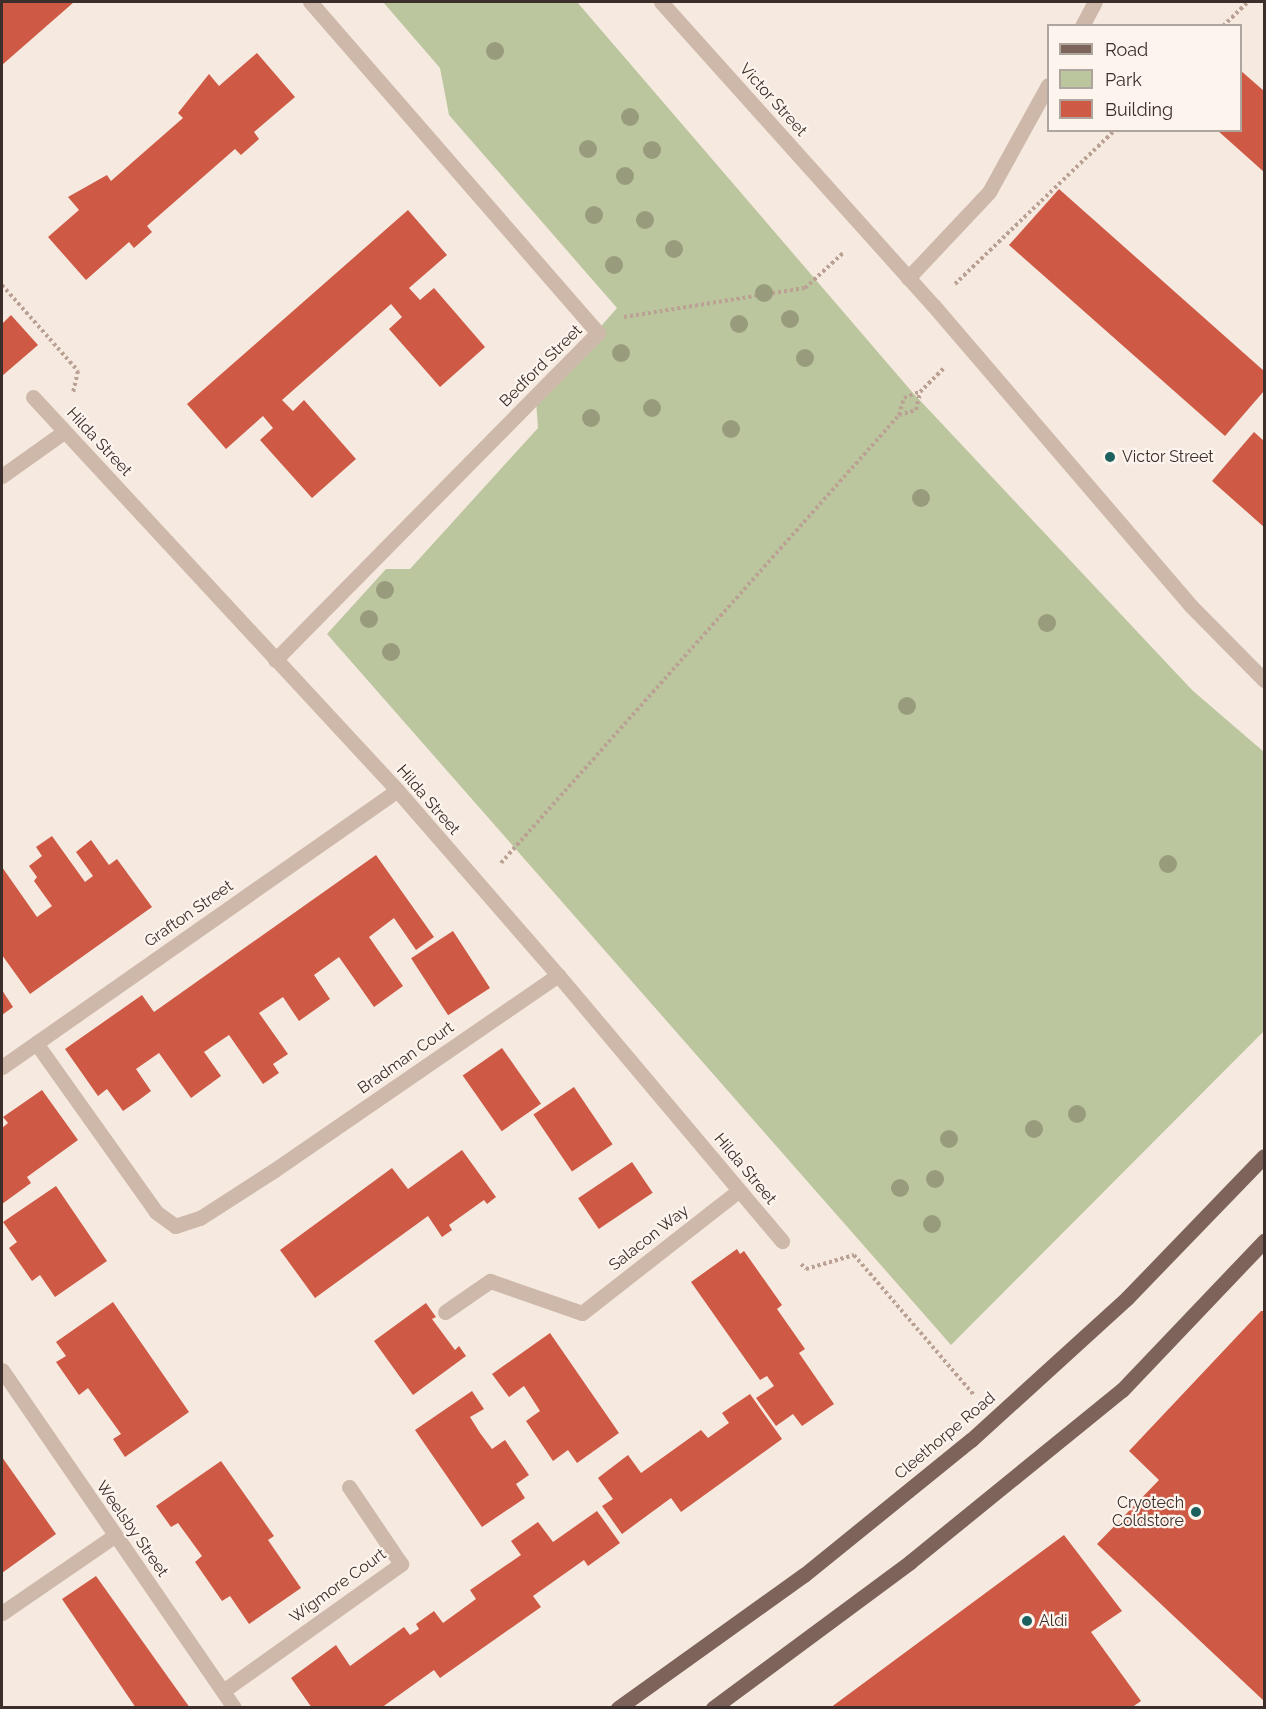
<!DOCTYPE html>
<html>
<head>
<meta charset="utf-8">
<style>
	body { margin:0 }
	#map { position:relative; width:1266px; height:1709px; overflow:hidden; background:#f5e9e0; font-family:Raleway,sans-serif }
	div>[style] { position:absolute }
	.green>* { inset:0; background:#bcc69e }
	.building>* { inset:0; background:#ce5a45; transform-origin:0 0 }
	.path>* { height:4px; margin-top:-2px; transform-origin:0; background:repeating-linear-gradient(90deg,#baa194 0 3px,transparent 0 6px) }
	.service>* { height:15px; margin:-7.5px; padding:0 7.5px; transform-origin:7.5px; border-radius:7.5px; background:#ceb8aa }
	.minor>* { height:15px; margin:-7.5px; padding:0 7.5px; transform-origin:7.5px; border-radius:7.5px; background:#ceb8aa }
	.primary>* { height:15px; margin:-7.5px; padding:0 7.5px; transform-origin:7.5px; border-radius:7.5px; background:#7e635a }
	.trees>* { width:18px; height:18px; margin:-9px; border-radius:50%; background:#999b7d }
	.dots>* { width:16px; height:16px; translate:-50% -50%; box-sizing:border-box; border:3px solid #fcf4ed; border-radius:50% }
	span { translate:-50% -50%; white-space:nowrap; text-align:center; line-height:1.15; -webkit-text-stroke:4.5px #fcf4ed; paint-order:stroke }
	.street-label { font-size:16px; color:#3c2e2a }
	.poi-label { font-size:16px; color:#3c2e2a }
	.left { translate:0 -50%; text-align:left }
	.right { translate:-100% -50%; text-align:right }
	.frame { position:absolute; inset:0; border:3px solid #3c2e2a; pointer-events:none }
	.legend { position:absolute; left:1047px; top:24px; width:195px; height:108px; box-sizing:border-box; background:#fcf4ed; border:2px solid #afa59f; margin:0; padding:8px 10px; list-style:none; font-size:18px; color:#3c2e2a }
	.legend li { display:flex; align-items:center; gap:12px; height:30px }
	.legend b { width:30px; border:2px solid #afa59f }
</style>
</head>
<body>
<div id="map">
	<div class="green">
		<div style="clip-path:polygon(383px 2px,577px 2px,913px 393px,1192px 690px,1264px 752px,1264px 1031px,951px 1345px,327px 634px,386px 569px,410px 569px,538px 428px,536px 400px,617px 308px,449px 115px,440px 68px)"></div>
	</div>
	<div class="building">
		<div style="clip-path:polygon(2px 2px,74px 2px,2px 65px)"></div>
		<div style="clip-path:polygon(257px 53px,295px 97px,254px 132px,259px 139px,241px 155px,235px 149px,147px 226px,152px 232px,134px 248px,129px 242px,86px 280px,48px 237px,79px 210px,68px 197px,107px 175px,111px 181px,183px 118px,178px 113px,209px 74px,219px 86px)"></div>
		<div style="clip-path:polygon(1240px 70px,1264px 91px,1264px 172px,1217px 130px,1240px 130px)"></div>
		<div style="clip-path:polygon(1059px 189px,1264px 371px,1264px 391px,1225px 436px,1009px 245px)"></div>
		<div style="clip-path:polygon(408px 210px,447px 255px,409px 288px,420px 300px,434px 288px,485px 347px,440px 387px,389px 329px,402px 317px,391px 304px,282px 400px,293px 411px,304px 400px,356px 459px,312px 498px,260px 440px,273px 428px,263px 416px,226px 449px,187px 404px)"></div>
		<div style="clip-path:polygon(11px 315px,38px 345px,2px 376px,2px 324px)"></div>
		<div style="clip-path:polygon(1254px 432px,1264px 441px,1264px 527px,1212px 481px)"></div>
		<div style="clip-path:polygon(52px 836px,85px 882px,93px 876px,76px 852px,91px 840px,109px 865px,117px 859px,152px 907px,30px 994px,2px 955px,2px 867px,37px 917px,52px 906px,34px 881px,37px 877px,29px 866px,42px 856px,36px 847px)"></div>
		<div style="clip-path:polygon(376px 855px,434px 937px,416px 950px,394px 918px,369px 937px,403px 986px,374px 1007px,339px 957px,314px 975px,330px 999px,299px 1021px,283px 997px,259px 1013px,288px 1054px,273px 1064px,279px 1073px,263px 1084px,229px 1035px,204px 1052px,221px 1076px,191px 1098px,159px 1053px,136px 1069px,151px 1091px,139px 1100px,123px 1111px,107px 1089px,98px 1096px,65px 1049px,142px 995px,154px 1012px)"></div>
		<div style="left:453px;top:931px;width:68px;height:50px;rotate:57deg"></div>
		<div style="clip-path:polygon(2px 990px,13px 1007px,2px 1015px)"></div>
		<div style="left:502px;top:1048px;width:68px;height:48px;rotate:55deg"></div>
		<div style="left:574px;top:1087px;width:69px;height:49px;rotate:56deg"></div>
		<div style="clip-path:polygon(42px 1090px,78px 1140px,27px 1177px,31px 1183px,2px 1204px,2px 1128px,8px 1123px,3px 1117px)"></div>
		<div style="clip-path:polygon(462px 1150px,496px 1197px,487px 1204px,484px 1200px,449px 1225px,452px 1230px,442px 1237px,428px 1216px,315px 1298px,280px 1250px,392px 1168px,408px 1189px)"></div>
		<div style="left:632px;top:1162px;width:37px;height:65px;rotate:56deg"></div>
		<div style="clip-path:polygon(56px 1186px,107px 1261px,55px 1297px,40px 1275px,32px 1281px,9px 1248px,17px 1242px,3px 1222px)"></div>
		<div style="clip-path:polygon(737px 1249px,740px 1254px,744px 1251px,782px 1305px,777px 1309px,805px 1349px,799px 1353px,834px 1404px,802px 1426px,793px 1414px,776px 1426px,756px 1398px,774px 1386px,767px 1376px,760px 1380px,691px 1282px)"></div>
		<div style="clip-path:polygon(113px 1302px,189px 1412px,125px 1457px,113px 1439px,121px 1434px,88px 1388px,79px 1395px,56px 1362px,66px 1356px,56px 1342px)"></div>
		<div style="clip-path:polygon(426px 1303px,436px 1317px,432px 1319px,455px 1350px,459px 1346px,466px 1356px,413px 1395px,374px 1341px)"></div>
		<div style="clip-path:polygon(1261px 1311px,1264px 1311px,1264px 1701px,1097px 1544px,1159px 1480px,1129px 1451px)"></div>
		<div style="clip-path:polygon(550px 1333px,619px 1433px,577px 1463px,568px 1450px,553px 1461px,526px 1421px,540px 1411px,524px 1386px,509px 1397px,492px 1374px)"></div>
		<div style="clip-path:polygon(472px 1391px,484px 1409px,470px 1417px,480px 1433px,492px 1449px,505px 1440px,529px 1475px,516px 1484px,525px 1498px,482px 1527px,415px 1430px)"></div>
		<div style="clip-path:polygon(750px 1394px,782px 1439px,681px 1512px,671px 1498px,622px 1534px,602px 1506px,613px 1499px,598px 1478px,628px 1455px,641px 1473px,701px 1430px,708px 1438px,729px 1423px,722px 1413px)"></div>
		<div style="clip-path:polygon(2px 1457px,56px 1534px,2px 1573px)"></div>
		<div style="clip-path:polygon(221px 1461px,274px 1536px,268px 1540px,301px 1588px,249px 1624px,230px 1596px,222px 1601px,195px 1562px,202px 1556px,178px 1523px,171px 1527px,156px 1506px)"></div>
		<div style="clip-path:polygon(597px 1511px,620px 1543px,588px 1566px,584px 1560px,533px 1596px,541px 1607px,440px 1678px,434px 1670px,381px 1708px,312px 1708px,291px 1678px,336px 1645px,350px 1666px,404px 1627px,410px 1635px,419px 1629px,416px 1624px,434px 1611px,443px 1623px,476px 1599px,470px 1590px,521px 1555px,511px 1541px,538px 1522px,553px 1542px)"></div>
		<div style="clip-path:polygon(1064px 1535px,1122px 1611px,1091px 1632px,1141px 1701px,1131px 1708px,830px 1708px)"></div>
		<div style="clip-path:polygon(96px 1576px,190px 1708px,136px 1708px,62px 1599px)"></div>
	</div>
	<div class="path">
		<div style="left:1223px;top:26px;width:35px;rotate:-44deg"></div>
		<div style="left:955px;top:284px;width:222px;rotate:-43.9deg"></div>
		<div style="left:2px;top:285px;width:115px;rotate:48.5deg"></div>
		<div style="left:78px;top:371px;width:23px;rotate:103deg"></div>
		<div style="left:624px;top:317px;width:183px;rotate:-9.1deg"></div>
		<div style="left:805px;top:288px;width:52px;rotate:-42.6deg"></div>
		<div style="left:899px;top:415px;width:18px;rotate:-74deg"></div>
		<div style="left:904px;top:398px;width:16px;rotate:-22deg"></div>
		<div style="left:501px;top:863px;width:599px;rotate:-48.38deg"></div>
		<div style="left:899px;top:415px;width:18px;rotate:-16deg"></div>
		<div style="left:916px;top:410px;width:18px;rotate:-77deg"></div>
		<div style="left:920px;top:392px;width:35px;rotate:-45deg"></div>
		<div style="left:801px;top:1264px;width:7px;rotate:45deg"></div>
		<div style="left:806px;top:1269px;width:50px;rotate:-16.3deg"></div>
		<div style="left:854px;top:1255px;width:184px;rotate:49.4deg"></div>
	</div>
	<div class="service">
		<div style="left:1082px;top:26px;width:27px;rotate:-62deg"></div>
		<div style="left:908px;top:278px;width:118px;rotate:-46.7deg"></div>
		<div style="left:989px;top:192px;width:122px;rotate:-61.1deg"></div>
		<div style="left:2px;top:476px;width:76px;rotate:-35.4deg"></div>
		<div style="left:36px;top:1043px;width:207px;rotate:54.6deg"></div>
		<div style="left:156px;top:1212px;width:24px;rotate:36deg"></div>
		<div style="left:175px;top:1226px;width:26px;rotate:-18deg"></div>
		<div style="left:200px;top:1218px;width:87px;rotate:-32.8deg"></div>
		<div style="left:223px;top:1691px;width:219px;rotate:-35.5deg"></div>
		<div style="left:401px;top:1564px;width:93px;rotate:-124deg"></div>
	</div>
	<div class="minor">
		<div style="left:661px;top:2px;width:407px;rotate:48.1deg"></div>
		<div style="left:933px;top:305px;width:396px;rotate:49.4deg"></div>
		<div style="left:1191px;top:606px;width:104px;rotate:45.4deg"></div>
		<div style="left:33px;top:397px;width:536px;rotate:47.19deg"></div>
		<div style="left:397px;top:790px;width:245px;rotate:49deg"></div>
		<div style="left:558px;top:975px;width:348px;rotate:49.9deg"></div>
		<div style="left:275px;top:660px;width:460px;rotate:-45.4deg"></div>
		<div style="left:598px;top:333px;width:439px;rotate:-131deg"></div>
		<div style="left:2px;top:1067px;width:482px;rotate:-35deg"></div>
		<div style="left:273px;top:1171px;width:346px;rotate:-34.5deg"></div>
		<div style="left:445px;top:1312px;width:55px;rotate:-34.6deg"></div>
		<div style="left:490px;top:1281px;width:97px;rotate:19.2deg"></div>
		<div style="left:582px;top:1313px;width:198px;rotate:-38deg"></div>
		<div style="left:2px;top:1370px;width:410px;rotate:55.5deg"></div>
		<div style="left:2px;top:1613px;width:136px;rotate:-34.5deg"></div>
	</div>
	<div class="primary">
		<div style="left:618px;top:1708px;width:229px;rotate:-35.6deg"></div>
		<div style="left:804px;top:1575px;width:215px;rotate:-39deg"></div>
		<div style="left:971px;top:1440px;width:211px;rotate:-42.3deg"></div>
		<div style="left:1127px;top:1298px;width:197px;rotate:-46deg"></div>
		<div style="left:713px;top:1708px;width:245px;rotate:-36.5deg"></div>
		<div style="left:910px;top:1562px;width:273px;rotate:-39.1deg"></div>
		<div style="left:1122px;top:1390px;width:206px;rotate:-46.4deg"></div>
	</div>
	<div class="trees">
		<div style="left:495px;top:51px"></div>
		<div style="left:630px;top:117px"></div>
		<div style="left:588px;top:149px"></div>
		<div style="left:652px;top:150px"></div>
		<div style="left:625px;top:176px"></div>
		<div style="left:594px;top:215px"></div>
		<div style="left:645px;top:220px"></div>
		<div style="left:674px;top:249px"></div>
		<div style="left:614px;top:265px"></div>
		<div style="left:764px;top:293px"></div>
		<div style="left:790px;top:319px"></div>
		<div style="left:739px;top:324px"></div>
		<div style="left:621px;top:353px"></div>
		<div style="left:805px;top:358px"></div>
		<div style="left:652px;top:408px"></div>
		<div style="left:591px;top:418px"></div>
		<div style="left:731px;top:429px"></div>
		<div style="left:921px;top:498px"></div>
		<div style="left:385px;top:590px"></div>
		<div style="left:369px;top:619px"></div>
		<div style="left:1047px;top:623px"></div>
		<div style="left:391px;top:652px"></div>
		<div style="left:907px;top:706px"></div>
		<div style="left:1168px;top:864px"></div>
		<div style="left:1077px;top:1114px"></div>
		<div style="left:1034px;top:1129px"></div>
		<div style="left:949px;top:1139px"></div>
		<div style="left:935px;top:1179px"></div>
		<div style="left:900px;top:1188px"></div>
		<div style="left:932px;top:1224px"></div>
	</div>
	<div class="dots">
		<div style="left:1110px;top:457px;background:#1c615f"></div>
		<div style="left:1196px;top:1512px;background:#1c615f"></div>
		<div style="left:1027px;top:1621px;background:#1c615f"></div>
	</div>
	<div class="street-label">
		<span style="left:773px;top:100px;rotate:48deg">Victor Street</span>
		<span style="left:541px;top:366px;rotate:-45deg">Bedford Street</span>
		<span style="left:99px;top:442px;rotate:47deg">Hilda Street</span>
		<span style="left:428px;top:800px;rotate:49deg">Hilda Street</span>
		<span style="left:189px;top:914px;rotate:-35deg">Grafton Street</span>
		<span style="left:406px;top:1058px;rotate:-35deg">Bradman Court</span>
		<span style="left:745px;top:1169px;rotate:50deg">Hilda Street</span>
		<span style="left:649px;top:1238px;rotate:-38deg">Salacon Way</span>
		<span style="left:945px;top:1436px;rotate:-40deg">Cleethorpe Road</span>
		<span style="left:132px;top:1529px;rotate:55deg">Weelsby Street</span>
		<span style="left:338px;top:1586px;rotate:-36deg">Wigmore Court</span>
	</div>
	<div class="poi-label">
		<span class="left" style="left:1122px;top:457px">Victor Street</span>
		<span class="right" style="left:1184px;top:1512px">Cryotech<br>Coldstore</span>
		<span class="left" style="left:1039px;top:1621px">Aldi</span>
	</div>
	<div class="frame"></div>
	<ul class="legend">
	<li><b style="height:8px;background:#7e635a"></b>Road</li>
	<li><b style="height:16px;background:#bcc69e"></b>Park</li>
	<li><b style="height:16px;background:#ce5a45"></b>Building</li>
	</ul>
</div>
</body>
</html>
